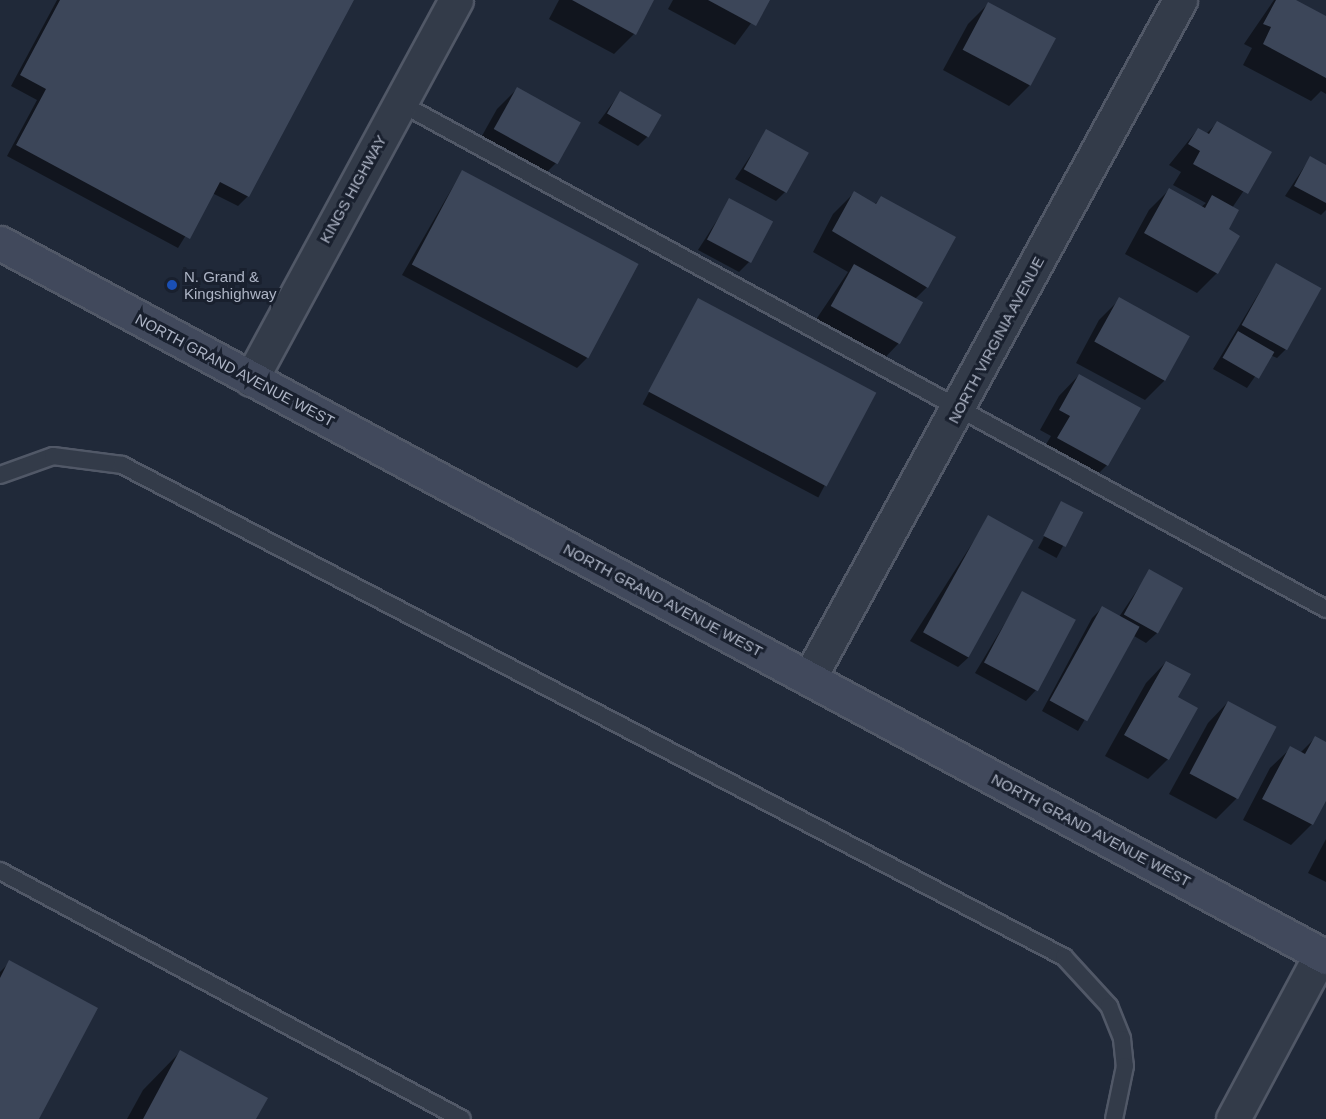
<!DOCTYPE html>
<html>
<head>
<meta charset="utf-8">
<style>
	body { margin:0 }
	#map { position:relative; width:1326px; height:1119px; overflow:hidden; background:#202939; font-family:Helvetica,sans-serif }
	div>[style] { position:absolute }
	.shadow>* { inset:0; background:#0007; transform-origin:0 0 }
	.building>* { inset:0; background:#3c4659; transform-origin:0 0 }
	.roads { filter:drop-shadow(2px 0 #515867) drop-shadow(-2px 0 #515867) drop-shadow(0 2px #515867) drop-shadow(0 -2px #515867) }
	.service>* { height:16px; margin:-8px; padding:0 8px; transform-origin:8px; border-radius:8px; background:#333b49 }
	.minor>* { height:33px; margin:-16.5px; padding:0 16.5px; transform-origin:16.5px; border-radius:16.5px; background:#333b49 }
	.secondary>* { height:33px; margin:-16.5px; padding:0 16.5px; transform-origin:16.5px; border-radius:16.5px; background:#41495c }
	.dots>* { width:16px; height:16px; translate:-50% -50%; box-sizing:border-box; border:3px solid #19202e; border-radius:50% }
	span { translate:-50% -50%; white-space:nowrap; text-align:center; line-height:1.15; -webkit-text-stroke:6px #19202e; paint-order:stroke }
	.street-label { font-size:15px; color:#aeb5c6 }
	.poi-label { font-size:15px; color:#aeb5c6 }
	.left { translate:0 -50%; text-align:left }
</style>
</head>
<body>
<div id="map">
	<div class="shadow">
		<div style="clip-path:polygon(57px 0,352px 0,248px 196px,238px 206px,212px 193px,178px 248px,7px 156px,37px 100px,11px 86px)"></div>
		<div style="clip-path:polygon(559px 0,652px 0,634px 34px,614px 54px,549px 19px)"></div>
		<div style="clip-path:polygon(673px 0,768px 0,735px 45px,668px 9px)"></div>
		<div style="clip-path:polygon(1274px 0,1293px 0,1326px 18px,1326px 94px,1321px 91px,1311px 101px,1243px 65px,1252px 48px,1244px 44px)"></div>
		<div style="clip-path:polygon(988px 4px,1054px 39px,1029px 86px,1009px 106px,943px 70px,968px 24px)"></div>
		<div style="clip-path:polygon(518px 88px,556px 163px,535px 184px,474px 150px,497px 109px)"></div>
		<div style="clip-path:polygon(620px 93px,648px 136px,638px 146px,598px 123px)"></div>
		<div style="clip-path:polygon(1217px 123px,1270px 152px,1232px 208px,1217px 273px,1197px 293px,1125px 254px,1149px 210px,1169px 190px,1201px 207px,1206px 203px,1173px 185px,1181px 172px,1169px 165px,1198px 129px,1206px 134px)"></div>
		<div style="clip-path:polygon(767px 131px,786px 191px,776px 201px,735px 179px)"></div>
		<div style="clip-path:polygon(1310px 158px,1326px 167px,1326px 210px,1321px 215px,1285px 196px)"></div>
		<div style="clip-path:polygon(462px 171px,587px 358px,577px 368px,402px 275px)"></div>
		<div style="clip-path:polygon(854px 193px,874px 205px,881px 198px,927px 287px,914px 300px,898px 344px,878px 365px,811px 327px,848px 272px,813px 252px,833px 214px)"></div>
		<div style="clip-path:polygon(730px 200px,749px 262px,739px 272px,698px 250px)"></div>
		<div style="clip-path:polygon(1276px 265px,1287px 348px,1277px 358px,1270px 355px,1247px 388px,1213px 369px)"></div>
		<div style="clip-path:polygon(1120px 299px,1188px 336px,1165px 380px,1145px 400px,1076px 363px,1099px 320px)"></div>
		<div style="left:698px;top:300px;width:199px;height:118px;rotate:28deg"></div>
		<div style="clip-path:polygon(1079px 375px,1139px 408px,1107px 465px,1086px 486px,1038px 458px,1051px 436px,1040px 430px,1059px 396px)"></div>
		<div style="left:1062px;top:503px;width:21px;height:51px;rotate:28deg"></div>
		<div style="clip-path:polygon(989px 517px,969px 657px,958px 667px,910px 641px)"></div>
		<div style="clip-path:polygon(1150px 571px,1181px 588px,1157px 633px,1146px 643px,1134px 636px,1078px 731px,1042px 711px,1092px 618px,1102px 608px,1119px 617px)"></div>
		<div style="clip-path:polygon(1023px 593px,1036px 690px,1026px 701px,975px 673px)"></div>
		<div style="clip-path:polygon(1166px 662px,1176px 698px,1168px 759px,1148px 779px,1105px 756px,1146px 683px)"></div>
		<div style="clip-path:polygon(1228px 702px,1236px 799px,1216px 819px,1169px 794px,1208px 723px)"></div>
		<div style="clip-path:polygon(1315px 738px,1326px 744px,1326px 797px,1312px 824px,1291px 845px,1243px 820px,1270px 768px,1291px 748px,1300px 753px)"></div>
		<div style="clip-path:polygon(1326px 839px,1326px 882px,1308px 873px)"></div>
		<div style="clip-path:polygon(10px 962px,37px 1119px,0 1119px,0 972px)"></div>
		<div style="clip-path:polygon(180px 1052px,255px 1119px,127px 1119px,143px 1090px)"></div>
	</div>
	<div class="building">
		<div style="clip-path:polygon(60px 0,354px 0,249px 197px,220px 182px,190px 239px,16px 145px,46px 89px,20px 75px)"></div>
		<div style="clip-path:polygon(572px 0,654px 0,636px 35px)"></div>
		<div style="clip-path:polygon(708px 0,770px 0,756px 26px)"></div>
		<div style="clip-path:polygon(1276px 0,1296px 0,1326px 16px,1326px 78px,1263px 44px,1271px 27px,1263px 24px)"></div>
		<div style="left:988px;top:2px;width:77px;height:54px;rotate:28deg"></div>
		<div style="left:517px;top:87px;width:73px;height:48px;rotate:29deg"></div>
		<div style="left:620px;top:91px;width:48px;height:26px;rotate:30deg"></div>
		<div style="clip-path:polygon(1217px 121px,1272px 152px,1248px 194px,1193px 164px,1200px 151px,1188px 144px,1198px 128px,1209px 134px)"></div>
		<div style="left:766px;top:129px;width:49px;height:46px;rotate:29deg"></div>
		<div style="clip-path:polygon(1310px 156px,1326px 165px,1326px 203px,1294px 186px)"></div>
		<div style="left:462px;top:170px;width:200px;height:107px;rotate:28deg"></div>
		<div style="clip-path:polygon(1169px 188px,1205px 208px,1212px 195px,1239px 210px,1229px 229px,1240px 236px,1218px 274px,1144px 233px)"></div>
		<div style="clip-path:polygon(854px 191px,876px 204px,881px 196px,956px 237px,928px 288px,832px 231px)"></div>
		<div style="left:729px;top:198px;width:50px;height:47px;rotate:28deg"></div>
		<div style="left:1276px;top:263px;width:52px;height:71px;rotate:29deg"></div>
		<div style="left:854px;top:264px;width:79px;height:48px;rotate:29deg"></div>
		<div style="left:1119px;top:297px;width:81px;height:51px;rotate:29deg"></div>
		<div style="left:698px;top:298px;width:202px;height:106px;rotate:28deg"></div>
		<div style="left:1238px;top:331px;width:42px;height:31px;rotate:30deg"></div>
		<div style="clip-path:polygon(1079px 374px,1141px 408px,1108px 466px,1057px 438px,1070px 416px,1059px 410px)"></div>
		<div style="left:1061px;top:501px;width:25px;height:39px;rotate:27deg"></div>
		<div style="left:988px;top:515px;width:52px;height:134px;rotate:29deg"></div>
		<div style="left:1149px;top:569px;width:39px;height:52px;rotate:29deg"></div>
		<div style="left:1022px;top:591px;width:61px;height:81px;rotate:28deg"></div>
		<div style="left:1102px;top:606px;width:43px;height:108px;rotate:29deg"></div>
		<div style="clip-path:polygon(1166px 661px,1191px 674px,1178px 697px,1198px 708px,1169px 760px,1124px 735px)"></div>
		<div style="left:1228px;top:701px;width:55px;height:82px;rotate:28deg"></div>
		<div style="clip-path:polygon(1315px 736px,1326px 742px,1326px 801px,1313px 825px,1262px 799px,1290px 746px,1305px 754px)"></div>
		<div style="clip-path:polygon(9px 960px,98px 1008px,39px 1119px,0 1119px,0 978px)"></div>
		<div style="clip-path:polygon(180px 1050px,268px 1098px,256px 1119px,143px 1119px)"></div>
	</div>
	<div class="roads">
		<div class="service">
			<div style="left:400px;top:103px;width:1055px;rotate:28.65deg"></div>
			<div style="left:0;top:475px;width:56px;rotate:-19.7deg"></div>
			<div style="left:53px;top:456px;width:70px;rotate:7.4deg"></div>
			<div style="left:122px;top:465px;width:1063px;rotate:27.58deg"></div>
			<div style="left:1064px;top:957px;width:67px;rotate:47.4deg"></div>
			<div style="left:1109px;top:1006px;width:35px;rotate:68deg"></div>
			<div style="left:1122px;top:1039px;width:27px;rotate:84deg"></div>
			<div style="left:1125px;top:1066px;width:54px;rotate:101.7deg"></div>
			<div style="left:0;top:871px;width:524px;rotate:28.23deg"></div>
		</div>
		<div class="minor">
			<div style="left:251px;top:379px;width:431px;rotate:-61.6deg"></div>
			<div style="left:809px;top:678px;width:773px;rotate:-61.31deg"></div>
			<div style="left:1233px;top:1119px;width:187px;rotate:-61.9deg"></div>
		</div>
		<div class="secondary">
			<div style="left:0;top:243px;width:1506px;rotate:28.3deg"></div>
		</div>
	</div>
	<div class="dots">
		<div style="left:172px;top:285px;background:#1a4fb4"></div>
	</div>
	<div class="street-label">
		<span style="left:353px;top:189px;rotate:-61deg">KINGS HIGHWAY</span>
		<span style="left:996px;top:340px;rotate:-62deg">NORTH VIRGINIA AVENUE</span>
		<span style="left:235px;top:370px;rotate:28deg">NORTH GRAND AVENUE WEST</span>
		<span style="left:663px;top:600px;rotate:28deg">NORTH GRAND AVENUE WEST</span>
		<span style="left:1091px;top:830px;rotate:28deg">NORTH GRAND AVENUE WEST</span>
	</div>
	<div class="poi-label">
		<span class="left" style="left:184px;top:285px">N. Grand &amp;<br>Kingshighway</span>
	</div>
</div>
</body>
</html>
